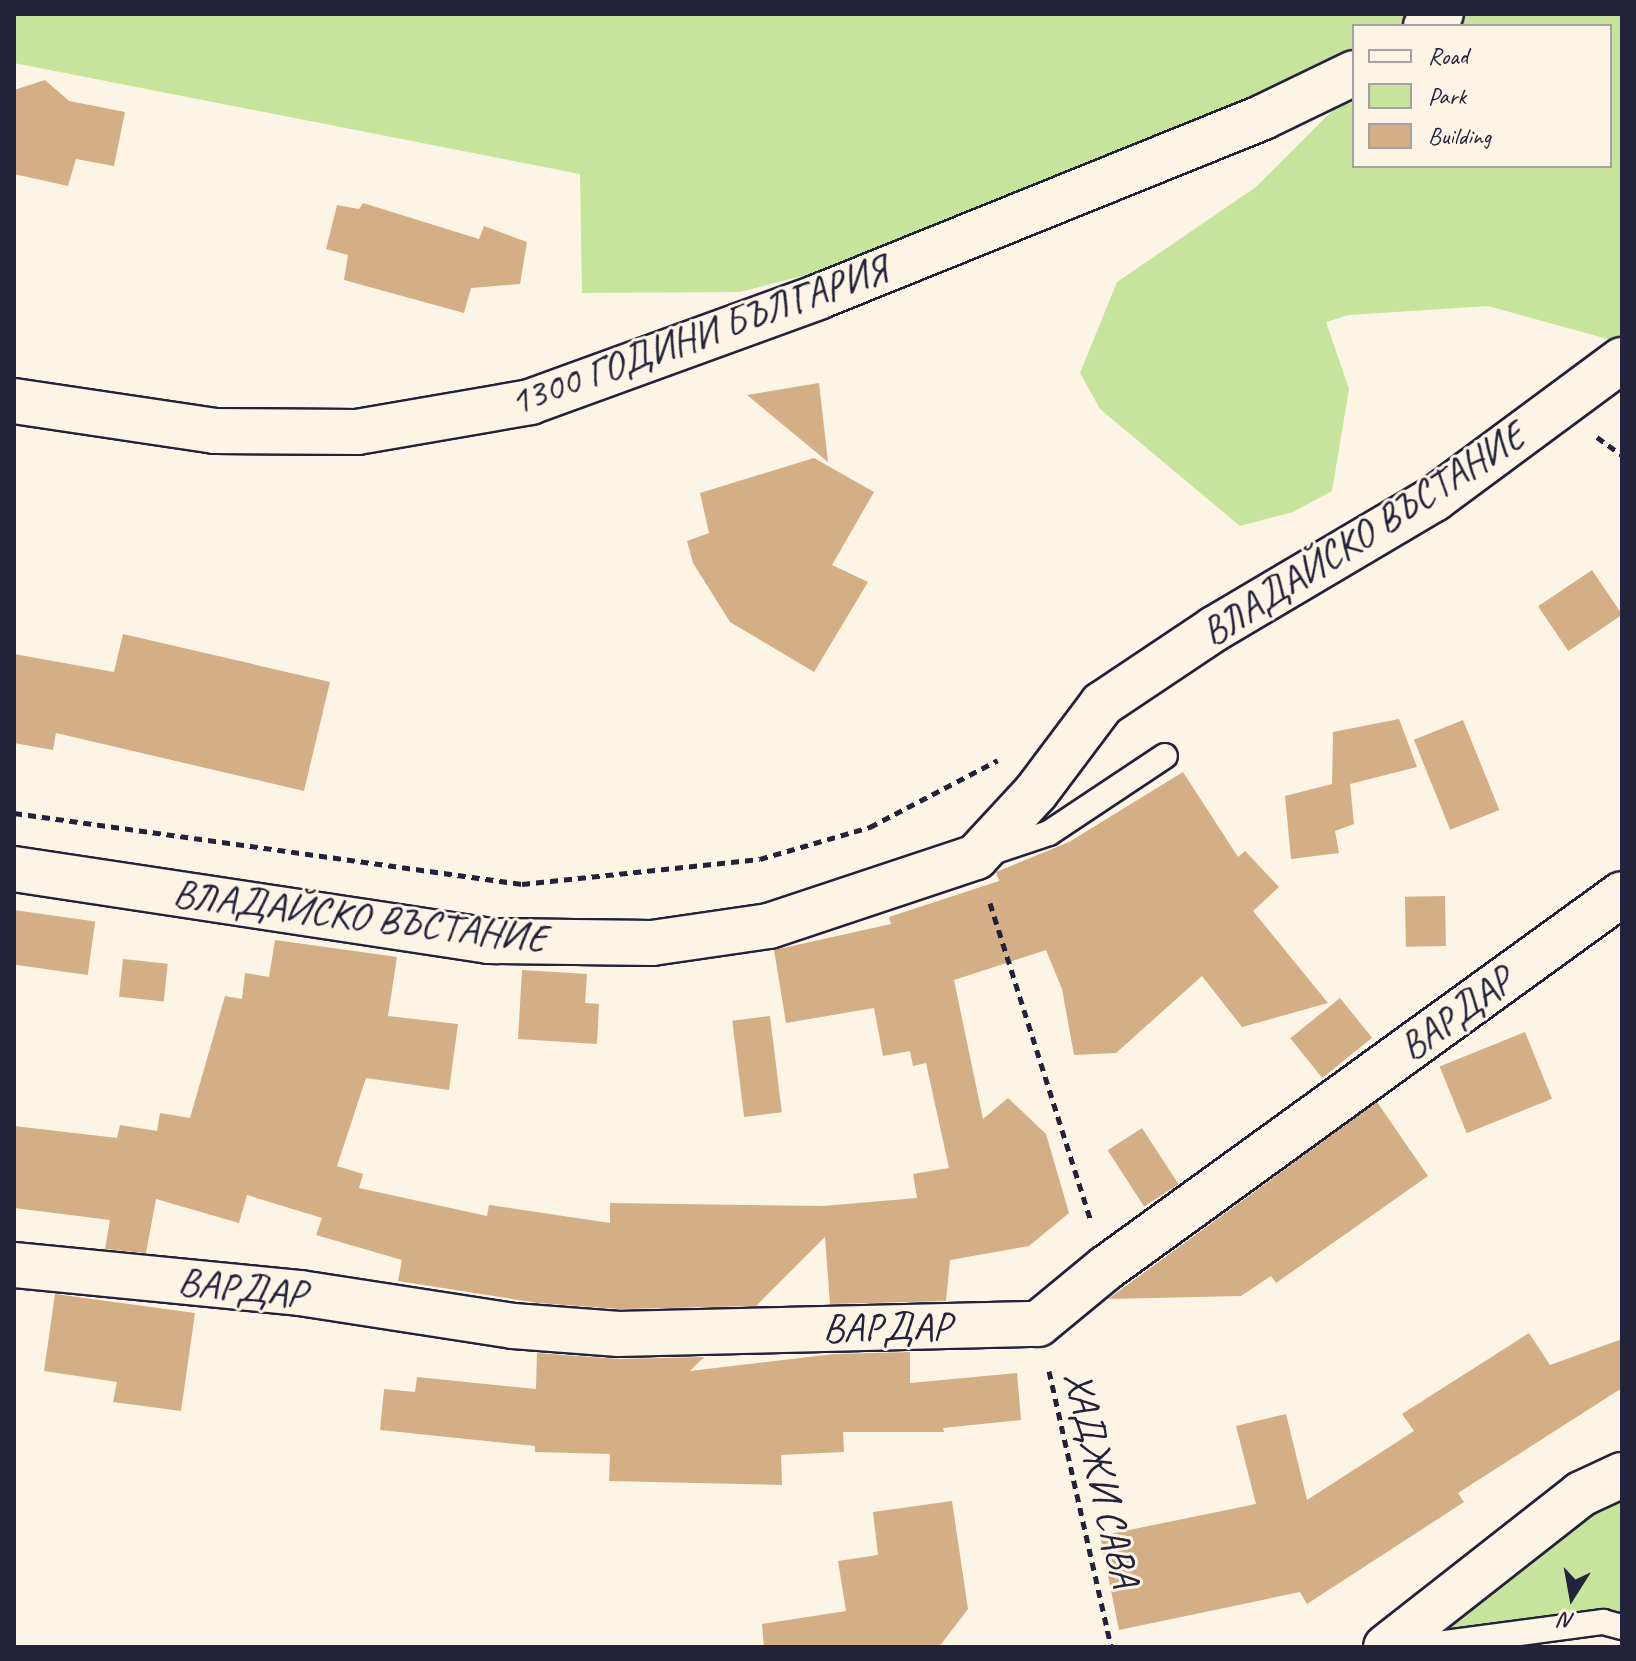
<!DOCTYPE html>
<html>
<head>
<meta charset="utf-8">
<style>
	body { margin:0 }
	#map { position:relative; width:1636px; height:1661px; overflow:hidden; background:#fcf5e5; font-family:Caveat,sans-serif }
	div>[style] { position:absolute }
	.green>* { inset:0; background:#c7e49c }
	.building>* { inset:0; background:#d4ae85; transform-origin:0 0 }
	.path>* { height:5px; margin-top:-2.5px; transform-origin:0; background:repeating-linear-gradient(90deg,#22223b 0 8px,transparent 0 14px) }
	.roads { filter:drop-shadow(2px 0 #22223b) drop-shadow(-2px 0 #22223b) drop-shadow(0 2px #22223b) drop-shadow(0 -2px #22223b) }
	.service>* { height:24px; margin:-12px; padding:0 12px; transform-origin:12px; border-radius:12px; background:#fcf5e5 }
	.minor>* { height:44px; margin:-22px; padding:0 22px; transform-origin:22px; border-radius:22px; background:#fcf5e5 }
	.tertiary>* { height:44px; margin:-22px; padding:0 22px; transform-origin:22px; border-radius:22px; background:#fcf5e5 }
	span { translate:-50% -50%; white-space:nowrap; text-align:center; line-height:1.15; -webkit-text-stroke:6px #fcf5e5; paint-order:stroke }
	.street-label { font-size:40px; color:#22223b }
	.frame { position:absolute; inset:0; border:16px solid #22223b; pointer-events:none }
	.legend { position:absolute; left:1352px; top:24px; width:260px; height:144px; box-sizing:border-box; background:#fcf5e5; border:2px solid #a5a1a1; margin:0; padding:10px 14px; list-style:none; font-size:24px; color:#22223b }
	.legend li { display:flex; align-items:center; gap:16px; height:40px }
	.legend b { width:40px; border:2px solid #a5a1a1 }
	.north { position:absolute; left:1532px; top:1557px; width:80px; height:80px; -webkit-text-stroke:6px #fcf5e5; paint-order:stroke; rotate:191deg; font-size:22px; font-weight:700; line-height:32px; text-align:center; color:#22223b }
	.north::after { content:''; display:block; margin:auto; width:28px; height:36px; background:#22223b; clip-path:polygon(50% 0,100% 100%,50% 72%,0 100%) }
</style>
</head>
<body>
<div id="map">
	<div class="green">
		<div style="clip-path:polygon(14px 14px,1622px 14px,1622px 343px,1488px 306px,1349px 315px,1326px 322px,1349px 389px,1332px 491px,1293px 512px,1240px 526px,1100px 409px,1080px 373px,1117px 282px,1256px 187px,1354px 89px,1354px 166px,1610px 166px,1610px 26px,1354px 26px,1354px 73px,837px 267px,740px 292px,582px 293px,580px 174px,14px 63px)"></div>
		<div style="clip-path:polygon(1622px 1475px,1622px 1627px,1415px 1647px)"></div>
	</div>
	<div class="building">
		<div style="clip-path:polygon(45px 80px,69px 101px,125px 112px,114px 166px,76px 159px,68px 186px,14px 174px,14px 90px)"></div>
		<div style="clip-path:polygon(363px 203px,479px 239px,484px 226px,527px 242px,520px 284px,471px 288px,464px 313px,344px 280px,348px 255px,326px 249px,337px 205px,359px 209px)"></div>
		<div style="clip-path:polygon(819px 383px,828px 462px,747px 395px)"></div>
		<div style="clip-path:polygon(814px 458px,874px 492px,832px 565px,868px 582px,814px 672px,730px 622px,693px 563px,687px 541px,709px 533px,700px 493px)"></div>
		<div style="left:1592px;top:570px;width:54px;height:65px;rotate:56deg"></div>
		<div style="clip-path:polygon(123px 634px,330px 682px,304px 791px,56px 733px,53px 750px,14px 743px,14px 654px,114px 672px)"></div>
		<div style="clip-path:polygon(1399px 719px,1417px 767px,1350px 784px,1354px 824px,1335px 831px,1339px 853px,1291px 859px,1285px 796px,1332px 784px,1333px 732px)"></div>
		<div style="left:1463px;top:720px;width:97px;height:53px;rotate:68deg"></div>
		<div style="clip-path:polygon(1183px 772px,1238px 857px,1245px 851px,1279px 887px,1253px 911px,1328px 1003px,1242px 1027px,1202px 976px,1116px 1053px,1074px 1055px,1062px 989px,1046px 950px,954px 980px,983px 1119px,1008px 1098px,1046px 1134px,1069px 1213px,1029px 1246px,950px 1260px,946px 1301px,830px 1304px,825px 1237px,756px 1306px,620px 1309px,538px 1303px,398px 1281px,402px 1260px,316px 1235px,322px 1218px,247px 1195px,239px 1223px,156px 1199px,146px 1253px,105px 1249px,110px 1220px,14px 1208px,14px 1126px,117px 1138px,120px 1125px,157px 1131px,160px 1113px,190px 1118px,225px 996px,242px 999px,245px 973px,269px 977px,275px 940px,397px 957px,388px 1016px,458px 1024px,449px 1090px,366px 1078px,337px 1166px,363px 1174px,359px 1188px,487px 1216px,489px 1205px,610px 1223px,610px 1203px,823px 1206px,917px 1198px,913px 1174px,949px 1168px,926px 1063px,913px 1066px,910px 1051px,883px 1056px,874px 1008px,786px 1023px,774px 950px,891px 924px,889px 917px,999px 881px,996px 872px,1069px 842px)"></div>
		<div style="left:1445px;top:896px;width:50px;height:40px;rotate:89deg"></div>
		<div style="left:14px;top:910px;width:82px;height:54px;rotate:8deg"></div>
		<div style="left:123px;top:959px;width:45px;height:38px;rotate:6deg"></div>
		<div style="clip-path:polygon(522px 970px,587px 974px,585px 1003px,599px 1004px,597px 1044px,518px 1039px)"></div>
		<div style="left:1340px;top:998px;width:51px;height:64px;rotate:51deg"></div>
		<div style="left:770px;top:1016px;width:97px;height:38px;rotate:83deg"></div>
		<div style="left:1525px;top:1032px;width:72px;height:92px;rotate:68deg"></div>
		<div style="clip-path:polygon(1377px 1102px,1428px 1176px,1276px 1283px,1271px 1276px,1241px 1296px,1108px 1299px)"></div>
		<div style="left:1142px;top:1128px;width:67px;height:41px;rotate:57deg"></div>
		<div style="clip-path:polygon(55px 1294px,195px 1313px,181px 1411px,113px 1402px,117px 1382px,44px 1371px)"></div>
		<div style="clip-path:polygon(1529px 1333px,1550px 1365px,1622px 1339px,1622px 1388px,1458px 1493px,1464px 1502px,1307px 1604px,1300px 1592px,1119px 1630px,1100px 1536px,1256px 1504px,1236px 1426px,1286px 1414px,1307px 1500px,1414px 1431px,1402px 1414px)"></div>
		<div style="clip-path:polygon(910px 1352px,910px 1383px,1017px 1373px,1021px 1420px,943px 1428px,944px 1432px,843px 1432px,844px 1452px,781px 1455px,782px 1485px,609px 1481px,610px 1454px,535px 1452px,535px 1446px,380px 1430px,384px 1389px,415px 1392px,417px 1377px,536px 1389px,537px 1353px,619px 1359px,704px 1357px,690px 1371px,834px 1354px)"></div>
		<div style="clip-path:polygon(952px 1501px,968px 1609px,939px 1647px,764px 1647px,762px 1624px,846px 1611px,838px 1561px,878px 1555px,873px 1512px)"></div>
	</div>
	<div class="path">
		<div style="left:1597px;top:437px;width:31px;rotate:36deg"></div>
		<div style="left:14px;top:813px;width:513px;rotate:7.96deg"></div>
		<div style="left:522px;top:884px;width:239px;rotate:-6deg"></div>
		<div style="left:760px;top:859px;width:115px;rotate:-16.2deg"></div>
		<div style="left:870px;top:827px;width:144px;rotate:-27.6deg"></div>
		<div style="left:990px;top:903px;width:334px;rotate:72.4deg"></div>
		<div style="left:1049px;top:1371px;width:283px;rotate:77.3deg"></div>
	</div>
	<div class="roads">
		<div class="service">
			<div style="left:989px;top:853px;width:63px;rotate:-18.4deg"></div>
			<div style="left:1049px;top:833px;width:139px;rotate:-33.6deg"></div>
			<div style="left:1415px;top:1647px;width:190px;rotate:-7.6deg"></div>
			<div style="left:1603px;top:1622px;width:20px;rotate:15deg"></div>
		</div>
		<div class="minor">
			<div style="left:1426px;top:26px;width:19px;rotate:-39deg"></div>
			<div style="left:14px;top:401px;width:202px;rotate:8.5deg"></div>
			<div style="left:214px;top:431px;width:143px;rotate:0.4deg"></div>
			<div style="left:357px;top:432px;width:176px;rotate:-9.8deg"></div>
			<div style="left:530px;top:402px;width:307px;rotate:-20deg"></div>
			<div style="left:818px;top:297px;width:480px;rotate:-22deg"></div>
			<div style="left:1263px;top:117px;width:101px;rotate:-25.8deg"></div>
			<div style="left:14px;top:869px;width:479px;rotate:8.6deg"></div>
			<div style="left:488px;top:941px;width:164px;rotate:0.7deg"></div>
			<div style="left:652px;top:943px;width:118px;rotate:-8.3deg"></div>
			<div style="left:769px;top:926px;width:218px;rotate:-18.4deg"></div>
			<div style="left:976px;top:857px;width:88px;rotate:-47.3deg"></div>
			<div style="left:1036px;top:792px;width:110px;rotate:-53.1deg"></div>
			<div style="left:1102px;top:704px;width:135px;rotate:-33.8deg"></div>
			<div style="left:1214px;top:629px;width:256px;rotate:-30.6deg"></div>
			<div style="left:1434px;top:499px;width:234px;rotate:-36.5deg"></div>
			<div style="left:14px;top:1265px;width:287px;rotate:5.6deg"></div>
			<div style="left:300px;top:1293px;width:216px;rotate:8.8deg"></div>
			<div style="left:513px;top:1326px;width:106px;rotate:4.3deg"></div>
			<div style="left:619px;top:1334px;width:419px;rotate:-1.4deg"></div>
			<div style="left:1038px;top:1324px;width:88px;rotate:-39.5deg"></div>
			<div style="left:1106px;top:1268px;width:637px;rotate:-35.93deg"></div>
		</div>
		<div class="tertiary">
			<div style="left:1386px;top:1647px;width:248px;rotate:-38.1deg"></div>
			<div style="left:1581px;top:1494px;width:45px;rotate:-24.9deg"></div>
		</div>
	</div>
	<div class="street-label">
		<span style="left:698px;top:335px;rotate:-20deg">1300 ГОДИНИ БЪЛГАРИЯ</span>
		<span style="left:1363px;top:534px;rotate:-33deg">ВЛАДАЙСКО ВЪСТАНИЕ</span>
		<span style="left:360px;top:916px;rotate:7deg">ВЛАДАЙСКО ВЪСТАНИЕ</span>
		<span style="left:1456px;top:1014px;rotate:-36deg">ВАРДАР</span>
		<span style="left:242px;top:1288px;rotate:6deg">ВАРДАР</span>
		<span style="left:887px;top:1327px;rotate:-1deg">ВАРДАР</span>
		<span style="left:1102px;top:1479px;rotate:77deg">ХАДЖИ САВА</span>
	</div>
	<div class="frame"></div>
	<ul class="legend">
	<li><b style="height:10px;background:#fcf5e5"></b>Road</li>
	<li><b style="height:22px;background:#c7e49c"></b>Park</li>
	<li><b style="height:22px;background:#d4ae85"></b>Building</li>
	</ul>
	<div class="north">N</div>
</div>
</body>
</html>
